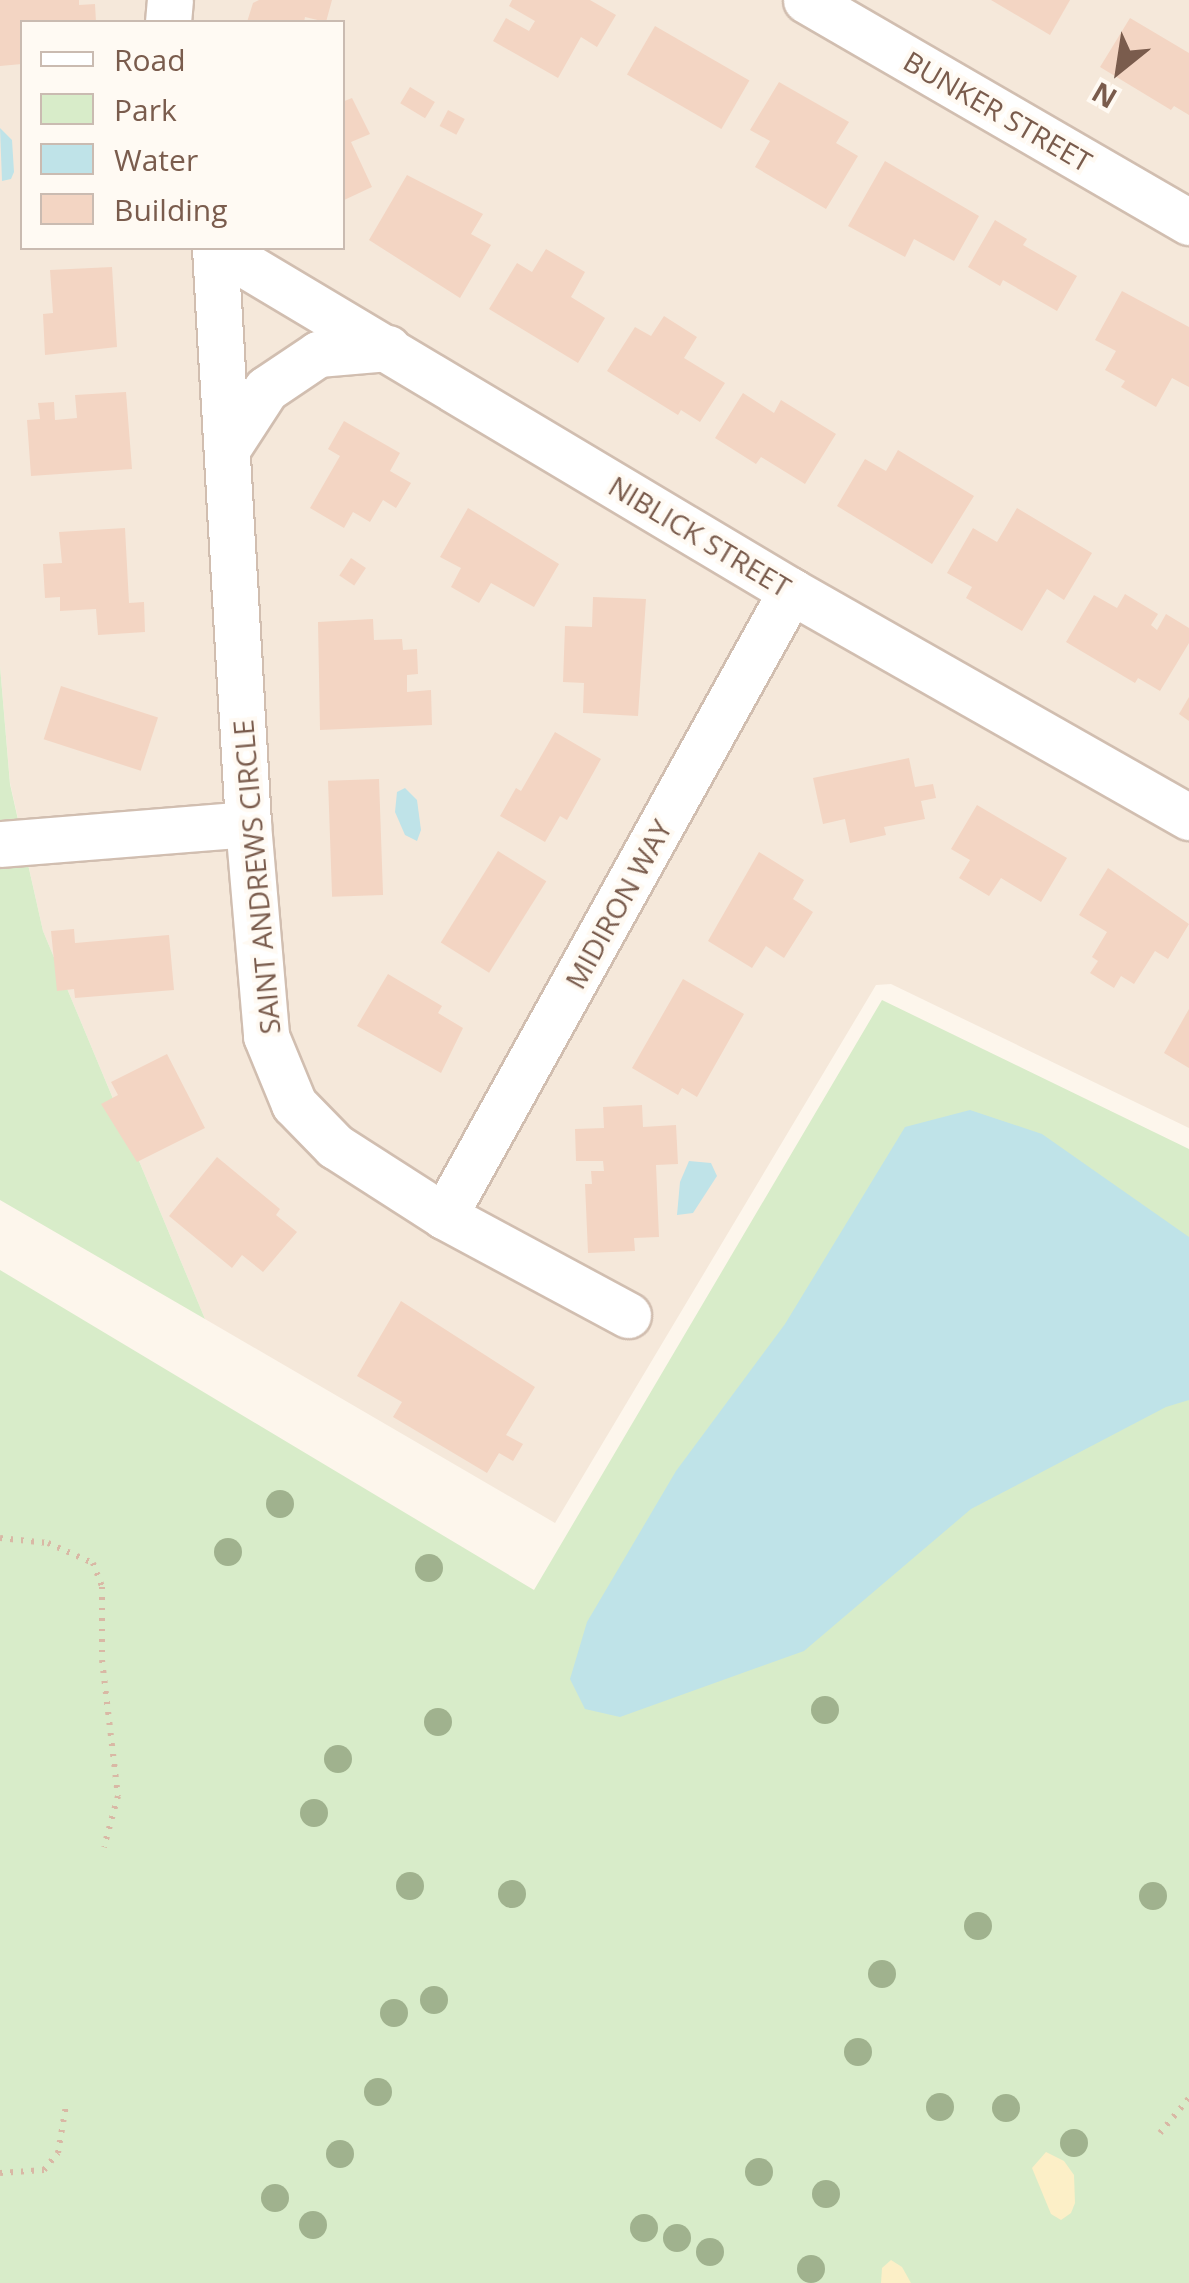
<!DOCTYPE html>
<html>
<head>
<meta charset="utf-8">
<style>
	body { margin:0 }
	#map { position:relative; width:1189px; height:2283px; overflow:hidden; background:#fdf6ec; font-family:"Open Sans",sans-serif }
	div>[style] { position:absolute }
	.residential>* { inset:0; background:#f5e8da }
	.green>* { inset:0; background:#d8ecc9 }
	.sand>* { inset:0; background:#fcefc7 }
	.water>* { inset:0; background:#bfe3e8 }
	.building>* { inset:0; background:#f3d5c3; transform-origin:0 0 }
	.path>* { height:6px; margin-top:-3px; transform-origin:0; background:repeating-linear-gradient(90deg,#d9b8a5 0 2.5px,transparent 0 10.5px) }
	.roads { filter:drop-shadow(2px 0 #d1beb0) drop-shadow(-2px 0 #d1beb0) drop-shadow(0 2px #d1beb0) drop-shadow(0 -2px #d1beb0) }
	.street>* { height:45px; margin:-22.5px; padding:0 22.5px; transform-origin:22.5px; border-radius:22.5px; background:#fff }
	.trees>* { width:28px; height:28px; margin:-14px; border-radius:50%; background:#a0b28e }
	span { translate:-50% -50%; white-space:nowrap; text-align:center; line-height:1.15; -webkit-text-stroke:8px #fffaf3; paint-order:stroke }
	.street-label { font-size:28px; color:#7a5c4d }
	.legend { position:absolute; left:20px; top:20px; width:325px; height:230px; box-sizing:border-box; background:#fffaf3; border:2px solid #cabbb1; margin:0; padding:12px 18px; list-style:none; font-size:30px; color:#7a5c4d }
	.legend li { display:flex; align-items:center; gap:20px; height:50px }
	.legend b { width:50px; border:2px solid #cabbb1 }
	.north { position:absolute; left:1069px; top:20px; width:100px; height:100px; -webkit-text-stroke:8px #fffaf3; paint-order:stroke; rotate:210deg; font-size:28px; font-weight:700; line-height:40px; text-align:center; color:#7a5c4d }
	.north::after { content:''; display:block; margin:auto; width:35px; height:45px; background:#7a5c4d; clip-path:polygon(50% 0,100% 100%,50% 72%,0 100%) }
</style>
</head>
<body>
<div id="map">
	<div class="residential">
		<div style="clip-path:polygon(evenodd,0 0,1189px 0,1189px 1128px,891px 984px,876px 985px,555px 1523px,205px 1319px,43px 931px,10px 783px,0 666px,0 0,22px 22px,342px 22px,342px 248px,22px 248px,22px 22px)"></div>
	</div>
	<div class="green">
		<div style="clip-path:polygon(0 666px,10px 784px,43px 931px,205px 1319px,0 1200px)"></div>
		<div style="clip-path:polygon(882px 1000px,1189px 1149px,1189px 2283px,0 2283px,0 1270px,534px 1590px)"></div>
	</div>
	<div class="sand">
		<div style="clip-path:polygon(1046px 2152px,1064px 2161px,1074px 2175px,1075px 2203px,1071px 2213px,1061px 2220px,1051px 2214px,1032px 2168px)"></div>
		<div style="clip-path:polygon(891px 2260px,902px 2267px,911px 2283px,881px 2283px,882px 2268px)"></div>
	</div>
	<div class="water">
		<div style="clip-path:polygon(0 128px,12px 140px,14px 172px,11px 179px,2px 181px)"></div>
		<div style="clip-path:polygon(405px 788px,417px 800px,421px 830px,417px 841px,405px 835px,395px 812px,397px 792px)"></div>
		<div style="clip-path:polygon(970px 1110px,1042px 1134px,1189px 1237px,1189px 1400px,1166px 1407px,971px 1509px,804px 1651px,620px 1717px,585px 1709px,570px 1679px,587px 1622px,676px 1471px,785px 1324px,905px 1127px)"></div>
		<div style="clip-path:polygon(689px 1161px,711px 1163px,717px 1176px,693px 1213px,677px 1215px,680px 1182px)"></div>
	</div>
	<div class="building">
		<div style="clip-path:polygon(0 0,79px 0,79px 5px,95px 4px,96px 22px,22px 22px,22px 64px,0 66px)"></div>
		<div style="clip-path:polygon(259px 0,332px 0,326px 22px,305px 17px,304px 22px,247px 22px,253px 3px)"></div>
		<div style="clip-path:polygon(512px 0,590px 0,616px 15px,597px 47px,581px 37px,558px 78px,493px 41px,506px 18px,529px 31px,535px 21px,509px 6px)"></div>
		<div style="clip-path:polygon(991px 0,1070px 0,1050px 35px)"></div>
		<div style="clip-path:polygon(1130px 18px,1189px 53px,1189px 115px,1174px 106px,1171px 110px,1100px 67px)"></div>
		<div style="left:655px;top:26px;width:109px;height:56px;rotate:30deg"></div>
		<div style="clip-path:polygon(779px 82px,849px 122px,836px 143px,858px 156px,826px 209px,755px 167px,770px 141px,750px 130px)"></div>
		<div style="left:410px;top:87px;width:29px;height:19px;rotate:31deg"></div>
		<div style="clip-path:polygon(352px 98px,370px 134px,351px 142px,372px 187px,342px 201px,342px 102px)"></div>
		<div style="left:448px;top:110px;width:19px;height:18px;rotate:28deg"></div>
		<div style="clip-path:polygon(885px 161px,979px 216px,954px 261px,914px 239px,905px 257px,848px 226px)"></div>
		<div style="clip-path:polygon(407px 175px,483px 214px,471px 234px,491px 245px,460px 298px,369px 240px)"></div>
		<div style="clip-path:polygon(995px 220px,1027px 239px,1023px 245px,1077px 276px,1057px 311px,1003px 280px,1000px 286px,968px 267px)"></div>
		<div style="clip-path:polygon(546px 249px,585px 272px,571px 297px,605px 318px,578px 363px,489px 309px,517px 263px,532px 272px)"></div>
		<div style="clip-path:polygon(112px 267px,117px 347px,45px 355px,43px 314px,53px 313px,50px 270px)"></div>
		<div style="clip-path:polygon(1122px 291px,1189px 327px,1189px 387px,1172px 378px,1156px 407px,1121px 387px,1125px 381px,1105px 370px,1116px 351px,1095px 340px)"></div>
		<div style="clip-path:polygon(664px 316px,697px 337px,684px 358px,725px 383px,700px 422px,681px 410px,678px 415px,607px 371px,635px 327px,651px 336px)"></div>
		<div style="clip-path:polygon(126px 392px,132px 469px,31px 476px,27px 420px,40px 419px,38px 403px,54px 402px,55px 420px,77px 418px,75px 395px)"></div>
		<div style="clip-path:polygon(743px 393px,774px 413px,781px 400px,836px 434px,805px 484px,761px 457px,756px 464px,715px 438px)"></div>
		<div style="clip-path:polygon(344px 421px,400px 453px,390px 471px,411px 483px,396px 508px,383px 500px,370px 522px,353px 512px,344px 528px,310px 508px,340px 456px,328px 449px)"></div>
		<div style="clip-path:polygon(898px 450px,974px 496px,932px 564px,837px 506px,865px 459px,886px 471px)"></div>
		<div style="clip-path:polygon(468px 508px,559px 564px,534px 607px,491px 583px,479px 603px,451px 587px,461px 568px,440px 557px)"></div>
		<div style="clip-path:polygon(1017px 508px,1092px 553px,1064px 600px,1047px 589px,1022px 631px,966px 598px,972px 587px,947px 573px,973px 528px,997px 542px)"></div>
		<div style="clip-path:polygon(125px 528px,129px 603px,144px 602px,145px 632px,98px 635px,96px 609px,60px 611px,60px 597px,45px 598px,43px 564px,62px 563px,59px 532px)"></div>
		<div style="left:351px;top:558px;width:18px;height:21px;rotate:34deg"></div>
		<div style="clip-path:polygon(1125px 594px,1158px 614px,1151px 625px,1157px 630px,1166px 614px,1189px 628px,1189px 643px,1160px 691px,1138px 678px,1135px 683px,1066px 642px,1094px 595px,1117px 608px)"></div>
		<div style="clip-path:polygon(593px 597px,646px 599px,638px 716px,583px 713px,584px 683px,563px 682px,565px 626px,592px 627px)"></div>
		<div style="clip-path:polygon(373px 619px,374px 640px,402px 639px,403px 650px,417px 649px,418px 674px,407px 675px,407px 692px,431px 690px,432px 725px,320px 730px,318px 622px)"></div>
		<div style="left:61px;top:686px;width:102px;height:56px;rotate:18deg"></div>
		<div style="clip-path:polygon(1189px 697px,1189px 721px,1179px 714px)"></div>
		<div style="clip-path:polygon(555px 732px,601px 759px,567px 820px,560px 816px,545px 842px,500px 816px,516px 788px,521px 791px)"></div>
		<div style="clip-path:polygon(909px 758px,915px 787px,933px 784px,936px 798px,921px 801px,925px 819px,884px 827px,886px 835px,850px 843px,845px 819px,823px 824px,813px 778px)"></div>
		<div style="left:379px;top:779px;width:116px;height:51px;rotate:88deg"></div>
		<div style="clip-path:polygon(977px 805px,1067px 858px,1041px 902px,1001px 878px,989px 896px,959px 878px,970px 860px,951px 849px)"></div>
		<div style="left:498px;top:851px;width:57px;height:108px;rotate:32deg"></div>
		<div style="clip-path:polygon(759px 852px,804px 880px,793px 899px,813px 912px,784px 958px,766px 946px,752px 968px,708px 941px)"></div>
		<div style="clip-path:polygon(1108px 868px,1189px 924px,1168px 959px,1155px 951px,1134px 984px,1121px 976px,1114px 988px,1090px 973px,1098px 961px,1092px 957px,1107px 932px,1079px 915px)"></div>
		<div style="clip-path:polygon(74px 929px,75px 943px,169px 935px,174px 990px,75px 998px,74px 989px,57px 991px,51px 931px)"></div>
		<div style="clip-path:polygon(388px 974px,442px 1006px,438px 1013px,463px 1028px,441px 1073px,357px 1026px)"></div>
		<div style="clip-path:polygon(683px 979px,744px 1014px,697px 1097px,682px 1088px,678px 1095px,632px 1068px)"></div>
		<div style="clip-path:polygon(1189px 1009px,1189px 1068px,1164px 1053px)"></div>
		<div style="clip-path:polygon(167px 1054px,205px 1128px,137px 1162px,101px 1104px,118px 1095px,111px 1082px)"></div>
		<div style="clip-path:polygon(642px 1105px,643px 1127px,676px 1125px,678px 1164px,656px 1165px,659px 1237px,634px 1238px,635px 1251px,588px 1253px,585px 1184px,592px 1184px,591px 1171px,604px 1171px,603px 1161px,576px 1161px,575px 1129px,604px 1128px,603px 1107px)"></div>
		<div style="clip-path:polygon(217px 1157px,280px 1209px,276px 1215px,297px 1232px,263px 1272px,242px 1255px,232px 1268px,169px 1216px)"></div>
		<div style="clip-path:polygon(401px 1301px,535px 1387px,506px 1435px,523px 1444px,513px 1461px,499px 1453px,487px 1473px,393px 1417px,402px 1402px,357px 1376px)"></div>
	</div>
	<div class="path">
		<div style="left:0;top:1538px;width:48px;rotate:5.9deg"></div>
		<div style="left:48px;top:1543px;width:49px;rotate:24deg"></div>
		<div style="left:93px;top:1563px;width:26px;rotate:69deg"></div>
		<div style="left:102px;top:1587px;width:73px;rotate:90deg"></div>
		<div style="left:102px;top:1660px;width:137px;rotate:83.3deg"></div>
		<div style="left:118px;top:1796px;width:53px;rotate:105.4deg"></div>
		<div style="left:1160px;top:2133px;width:45px;rotate:-50.4deg"></div>
		<div style="left:0;top:2173px;width:44px;rotate:-3.9deg"></div>
		<div style="left:44px;top:2170px;width:22px;rotate:-51deg"></div>
		<div style="left:58px;top:2153px;width:49px;rotate:-80.5deg"></div>
	</div>
	<div class="roads">
		<div class="street">
			<div style="left:806px;top:0;width:443px;rotate:30.1deg"></div>
			<div style="left:168px;top:22px;width:22px;rotate:-85deg"></div>
			<div style="left:215px;top:248px;width:577px;rotate:86.72deg"></div>
			<div style="left:248px;top:824px;width:213px;rotate:85.1deg"></div>
			<div style="left:266px;top:1036px;width:74px;rotate:67.6deg"></div>
			<div style="left:294px;top:1104px;width:59px;rotate:45.7deg"></div>
			<div style="left:335px;top:1146px;width:130px;rotate:32.7deg"></div>
			<div style="left:444px;top:1216px;width:209px;rotate:28.3deg"></div>
			<div style="left:217px;top:248px;width:669px;rotate:30.86deg"></div>
			<div style="left:791px;top:591px;width:458px;rotate:29.6deg"></div>
			<div style="left:229px;top:446px;width:68px;rotate:-57deg"></div>
			<div style="left:266px;top:389px;width:63px;rotate:-33.9deg"></div>
			<div style="left:318px;top:354px;width:70px;rotate:-4.9deg"></div>
			<div style="left:0;top:844px;width:249px;rotate:-4.6deg"></div>
			<div style="left:444px;top:1216px;width:715px;rotate:-60.96deg"></div>
		</div>
	</div>
	<div class="trees">
		<div style="left:280px;top:1504px"></div>
		<div style="left:228px;top:1552px"></div>
		<div style="left:429px;top:1568px"></div>
		<div style="left:825px;top:1710px"></div>
		<div style="left:438px;top:1722px"></div>
		<div style="left:338px;top:1759px"></div>
		<div style="left:314px;top:1813px"></div>
		<div style="left:410px;top:1886px"></div>
		<div style="left:512px;top:1894px"></div>
		<div style="left:1153px;top:1896px"></div>
		<div style="left:978px;top:1926px"></div>
		<div style="left:882px;top:1974px"></div>
		<div style="left:434px;top:2000px"></div>
		<div style="left:394px;top:2013px"></div>
		<div style="left:858px;top:2052px"></div>
		<div style="left:378px;top:2092px"></div>
		<div style="left:940px;top:2107px"></div>
		<div style="left:1006px;top:2108px"></div>
		<div style="left:1074px;top:2143px"></div>
		<div style="left:340px;top:2154px"></div>
		<div style="left:759px;top:2172px"></div>
		<div style="left:826px;top:2194px"></div>
		<div style="left:275px;top:2198px"></div>
		<div style="left:313px;top:2225px"></div>
		<div style="left:644px;top:2228px"></div>
		<div style="left:677px;top:2238px"></div>
		<div style="left:710px;top:2252px"></div>
		<div style="left:811px;top:2269px"></div>
	</div>
	<div class="street-label">
		<span style="left:998px;top:111px;rotate:30deg">BUNKER STREET</span>
		<span style="left:700px;top:536px;rotate:31deg">NIBLICK STREET</span>
		<span style="left:256px;top:877px;rotate:-95deg">SAINT ANDREWS CIRCLE</span>
		<span style="left:618px;top:904px;rotate:-61deg">MIDIRON WAY</span>
	</div>
	<ul class="legend">
	<li><b style="height:12px;background:#fff"></b>Road</li>
	<li><b style="height:28px;background:#d8ecc9"></b>Park</li>
	<li><b style="height:28px;background:#bfe3e8"></b>Water</li>
	<li><b style="height:28px;background:#f3d5c3"></b>Building</li>
	</ul>
	<div class="north">N</div>
</div>
</body>
</html>
